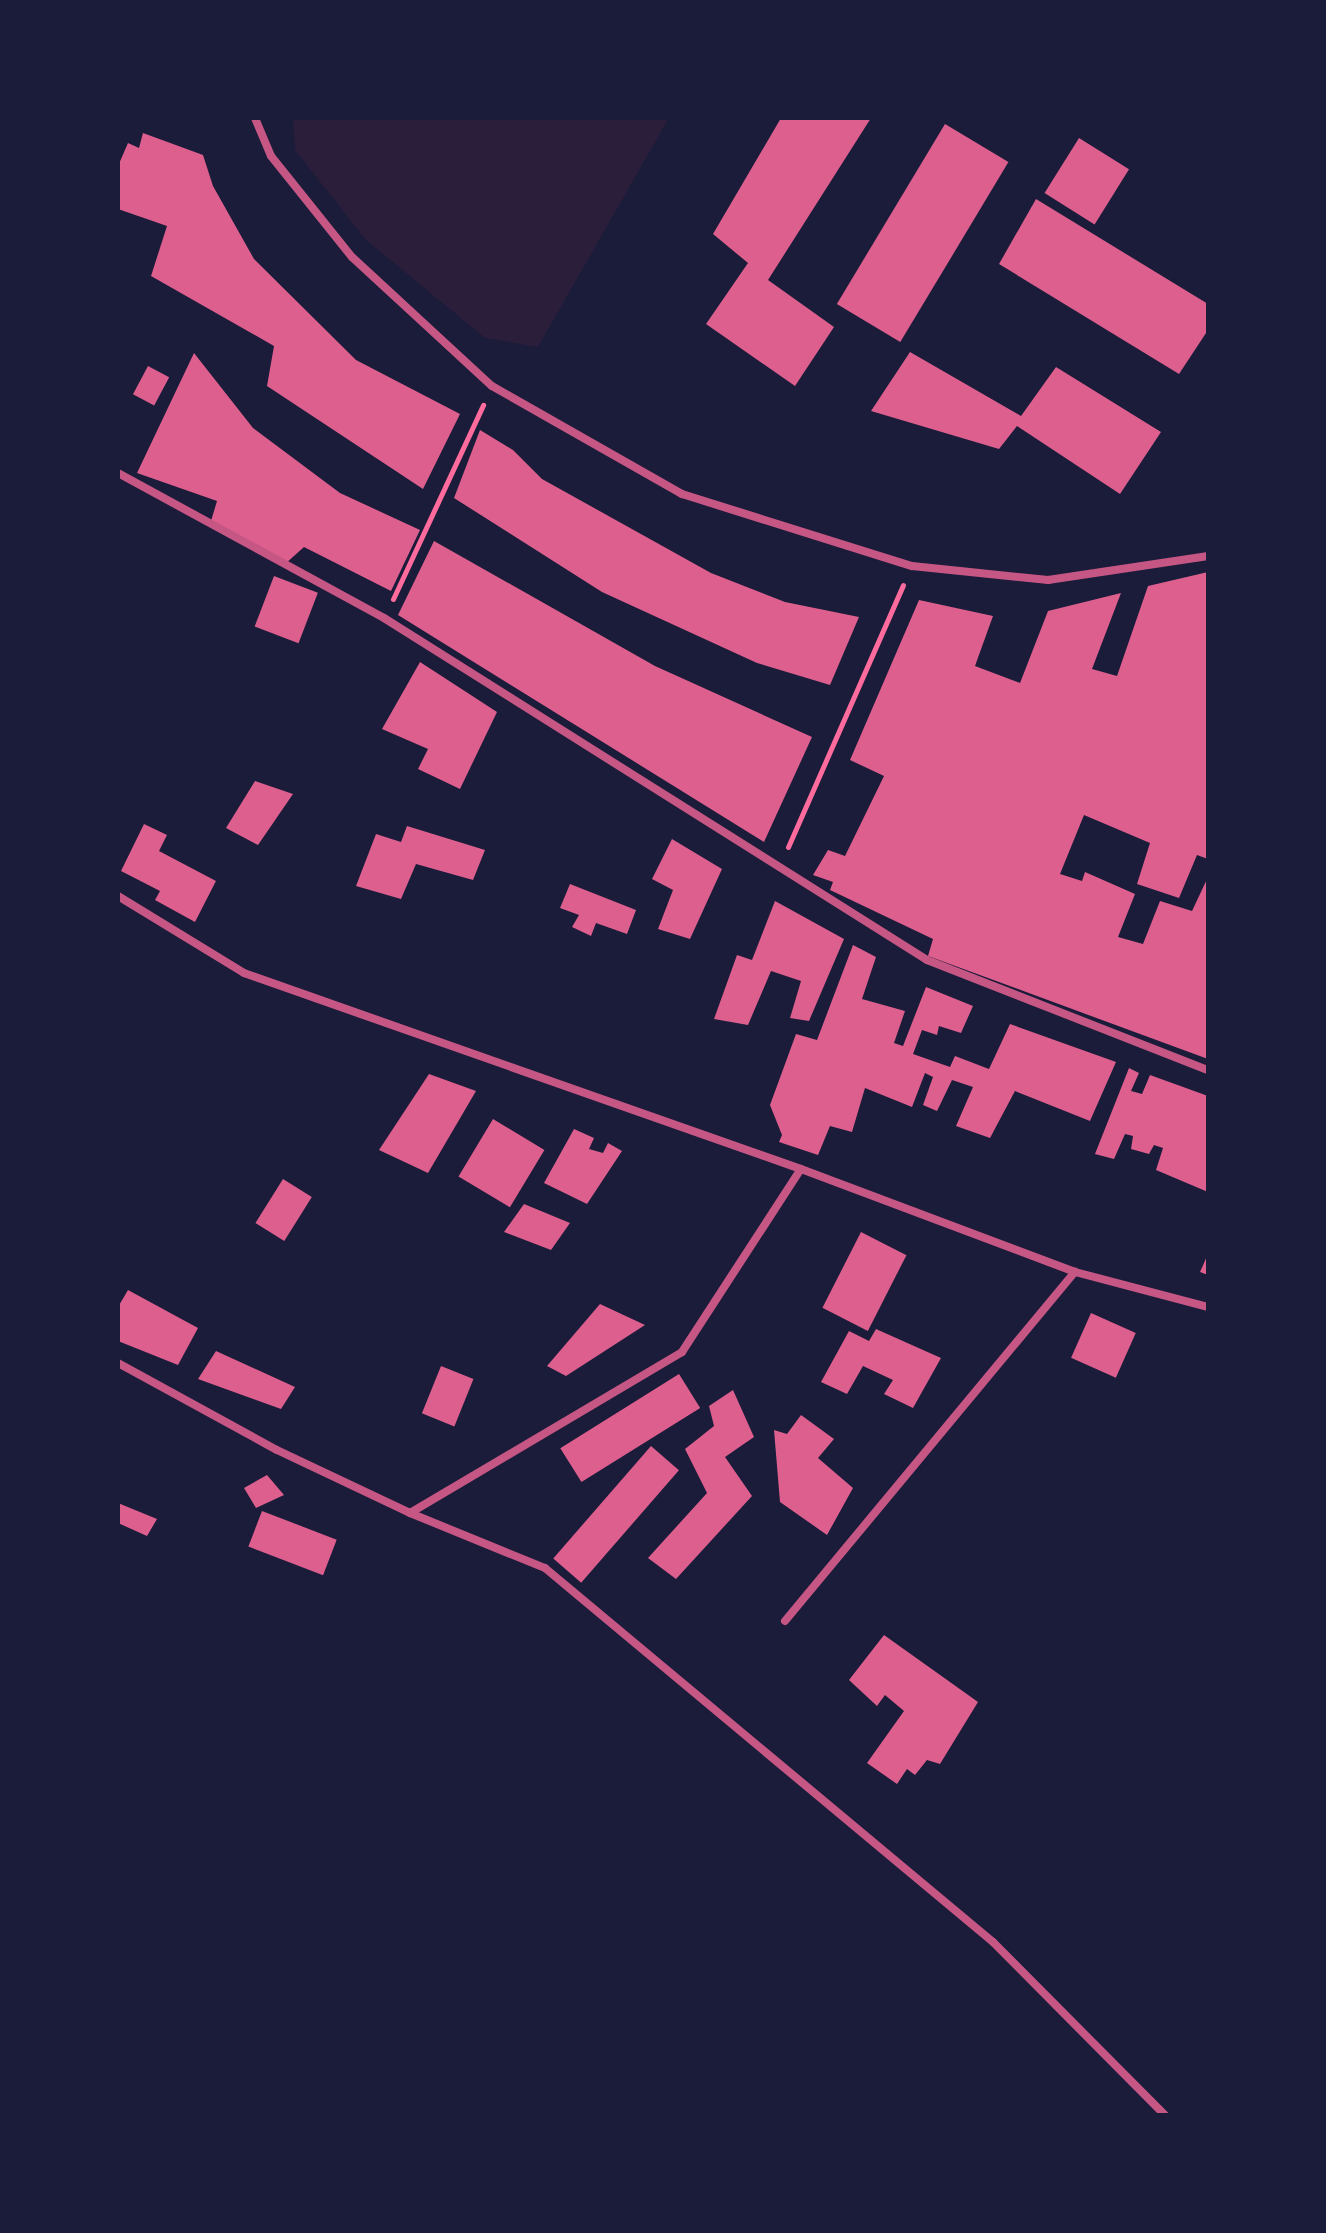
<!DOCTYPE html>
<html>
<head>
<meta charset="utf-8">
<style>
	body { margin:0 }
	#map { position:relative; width:1326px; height:2233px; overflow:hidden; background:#1b1b3a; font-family:"Asap Condensed",sans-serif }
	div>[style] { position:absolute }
	.green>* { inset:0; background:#2a1e3b }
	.building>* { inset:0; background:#dd5f8e; transform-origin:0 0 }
	.path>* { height:5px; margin:-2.5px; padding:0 2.5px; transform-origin:2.5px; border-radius:2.5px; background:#ff6b9d }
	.minor>* { height:8px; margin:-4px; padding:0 4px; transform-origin:4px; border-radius:4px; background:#c65784 }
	span { translate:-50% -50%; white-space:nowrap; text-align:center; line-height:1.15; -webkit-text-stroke:6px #1b1b3a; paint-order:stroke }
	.frame { position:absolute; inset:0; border:120px solid #1b1b3a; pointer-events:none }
</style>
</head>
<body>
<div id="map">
	<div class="green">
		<div style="clip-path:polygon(293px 118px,669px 118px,538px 347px,485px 338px,366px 240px,295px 150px)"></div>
	</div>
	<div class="building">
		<div style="clip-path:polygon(781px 118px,871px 118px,768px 280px,834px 327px,795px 386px,706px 324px,748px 263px,713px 234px)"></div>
		<div style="left:945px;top:124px;width:74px;height:210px;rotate:31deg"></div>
		<div style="clip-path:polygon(143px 133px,203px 155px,213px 186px,254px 259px,356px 360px,460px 414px,423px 489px,267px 386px,274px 346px,151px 276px,167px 226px,118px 209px,118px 166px,128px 143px,139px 148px)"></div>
		<div style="left:1079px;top:138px;width:59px;height:65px;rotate:32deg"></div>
		<div style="clip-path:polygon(1036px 199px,1208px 304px,1208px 330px,1179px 374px,999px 264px)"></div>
		<div style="clip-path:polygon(910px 352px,1021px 416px,1056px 367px,1161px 432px,1120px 494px,1017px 426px,999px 449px,871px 411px)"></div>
		<div style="clip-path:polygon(194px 353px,253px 428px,340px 493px,420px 530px,391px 591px,304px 547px,285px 564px,211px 521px,217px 501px,137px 473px)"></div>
		<div style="left:148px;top:366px;width:24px;height:32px;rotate:28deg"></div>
		<div style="clip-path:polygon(480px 430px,513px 450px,542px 479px,711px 573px,785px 602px,859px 617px,830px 685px,757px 663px,602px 592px,454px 498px)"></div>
		<div style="clip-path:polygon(434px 541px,655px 666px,812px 737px,764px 842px,398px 615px)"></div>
		<div style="clip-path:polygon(1208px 572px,1208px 859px,1197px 855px,1179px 898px,1137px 884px,1150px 843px,1084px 815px,1060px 874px,1082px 881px,1085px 872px,1135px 894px,1118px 937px,1143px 944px,1160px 901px,1192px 911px,1208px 877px,1208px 1059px,928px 956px,933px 939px,830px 890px,833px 882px,813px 875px,828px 850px,845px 856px,884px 776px,850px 760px,919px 600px,993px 616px,975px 666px,1020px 683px,1048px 611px,1121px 593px,1092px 669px,1117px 676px,1148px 586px)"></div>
		<div style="left:274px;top:576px;width:47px;height:54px;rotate:21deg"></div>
		<div style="clip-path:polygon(420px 662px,497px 712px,460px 789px,418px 769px,428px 749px,382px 729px)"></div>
		<div style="clip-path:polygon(255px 781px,293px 794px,258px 845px,226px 828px)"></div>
		<div style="clip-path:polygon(144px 824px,167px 835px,159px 851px,216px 881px,195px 922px,155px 900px,160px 891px,121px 871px)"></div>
		<div style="clip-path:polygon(407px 826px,485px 850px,473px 880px,416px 864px,401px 899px,356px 886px,376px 834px,401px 842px)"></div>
		<div style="clip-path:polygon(672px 839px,722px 869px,690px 939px,658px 929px,673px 890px,652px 879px)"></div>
		<div style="clip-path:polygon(570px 884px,636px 910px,627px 934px,596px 923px,591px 936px,572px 927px,579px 915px,560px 908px)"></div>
		<div style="clip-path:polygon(775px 901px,844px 939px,809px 1021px,790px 1018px,801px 981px,771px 971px,748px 1025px,714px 1019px,737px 955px,752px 960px)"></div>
		<div style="clip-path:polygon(853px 945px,876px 957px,862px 999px,905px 1011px,894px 1043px,903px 1046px,926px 987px,973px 1006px,961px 1033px,939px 1026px,937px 1035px,922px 1030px,913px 1054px,950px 1067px,955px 1056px,989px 1069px,1010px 1024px,1116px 1062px,1090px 1121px,1015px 1091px,990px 1138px,956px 1126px,973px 1087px,952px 1080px,937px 1111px,923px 1105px,933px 1077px,925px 1073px,912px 1107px,865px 1088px,852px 1132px,830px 1126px,818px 1155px,779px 1142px,782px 1135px,770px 1105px,796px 1034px,817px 1040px)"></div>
		<div style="clip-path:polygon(1129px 1068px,1139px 1073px,1131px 1091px,1142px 1094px,1150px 1075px,1208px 1096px,1208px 1192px,1156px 1170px,1163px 1148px,1154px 1145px,1149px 1154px,1131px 1149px,1133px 1136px,1125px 1134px,1114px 1159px,1095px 1154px)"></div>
		<div style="clip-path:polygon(429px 1074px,476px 1091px,428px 1173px,379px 1150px)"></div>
		<div style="left:493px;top:1119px;width:60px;height:67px;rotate:31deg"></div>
		<div style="clip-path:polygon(574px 1129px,594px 1138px,589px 1149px,603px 1153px,608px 1143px,622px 1151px,587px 1204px,544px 1183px)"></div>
		<div style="left:283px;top:1179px;width:34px;height:52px;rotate:32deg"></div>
		<div style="clip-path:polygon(524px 1204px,570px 1223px,551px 1250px,504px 1232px)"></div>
		<div style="left:861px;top:1232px;width:51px;height:85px;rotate:27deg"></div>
		<div style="clip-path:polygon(1208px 1254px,1208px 1275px,1200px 1272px)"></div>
		<div style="clip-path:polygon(128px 1290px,198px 1328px,178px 1365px,118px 1341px,118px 1307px)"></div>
		<div style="clip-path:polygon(600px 1304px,645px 1325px,566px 1376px,547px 1366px)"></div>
		<div style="left:1091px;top:1313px;width:49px;height:49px;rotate:24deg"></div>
		<div style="clip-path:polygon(876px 1329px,941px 1358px,913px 1408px,884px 1394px,893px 1380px,863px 1366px,847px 1394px,821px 1382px,849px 1331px,869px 1341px)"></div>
		<div style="clip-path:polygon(216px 1351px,295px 1387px,281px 1409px,198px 1379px)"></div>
		<div style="left:441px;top:1366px;width:35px;height:51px;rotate:22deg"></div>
		<div style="left:679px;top:1374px;width:40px;height:140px;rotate:58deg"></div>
		<div style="clip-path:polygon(733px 1390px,754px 1437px,725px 1457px,752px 1496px,676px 1579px,648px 1558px,707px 1493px,685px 1449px,714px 1426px,709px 1406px)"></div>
		<div style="clip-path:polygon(801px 1415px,834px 1439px,818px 1458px,853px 1488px,827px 1535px,780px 1502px,774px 1430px,787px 1434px)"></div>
		<div style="left:651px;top:1446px;width:37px;height:149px;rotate:41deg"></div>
		<div style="clip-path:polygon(267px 1475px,284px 1495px,256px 1508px,244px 1488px)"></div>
		<div style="clip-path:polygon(118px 1503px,157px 1519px,147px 1536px,118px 1523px)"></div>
		<div style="left:262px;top:1511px;width:80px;height:38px;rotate:21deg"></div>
		<div style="clip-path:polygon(884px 1635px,978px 1702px,940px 1764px,927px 1760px,915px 1775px,907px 1769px,897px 1784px,867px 1763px,904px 1711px,885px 1695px,877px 1706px,849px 1680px)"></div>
	</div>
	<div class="path">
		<div style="left:393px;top:599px;width:214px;rotate:-65.1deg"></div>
		<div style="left:788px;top:847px;width:286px;rotate:-66.3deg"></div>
	</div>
	<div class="minor">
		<div style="left:255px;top:118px;width:41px;rotate:67.2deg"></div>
		<div style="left:271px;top:156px;width:129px;rotate:51.3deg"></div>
		<div style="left:352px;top:257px;width:190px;rotate:42.7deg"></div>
		<div style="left:492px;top:386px;width:219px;rotate:29.6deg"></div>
		<div style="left:682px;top:494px;width:241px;rotate:17.4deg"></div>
		<div style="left:912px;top:566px;width:137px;rotate:5.9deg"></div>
		<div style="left:1048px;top:580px;width:162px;rotate:-8.5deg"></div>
		<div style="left:118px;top:473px;width:303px;rotate:28.6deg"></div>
		<div style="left:384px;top:618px;width:642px;rotate:32.2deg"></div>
		<div style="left:927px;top:960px;width:302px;rotate:21.4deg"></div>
		<div style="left:118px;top:896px;width:148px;rotate:31.4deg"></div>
		<div style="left:244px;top:973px;width:590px;rotate:19.39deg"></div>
		<div style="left:801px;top:1169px;width:293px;rotate:20.6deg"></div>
		<div style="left:1075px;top:1272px;width:138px;rotate:14.7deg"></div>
		<div style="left:118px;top:1363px;width:181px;rotate:28.7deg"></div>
		<div style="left:277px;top:1450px;width:147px;rotate:25.3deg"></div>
		<div style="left:410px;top:1513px;width:146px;rotate:22.2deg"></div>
		<div style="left:545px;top:1568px;width:584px;rotate:39.86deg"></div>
		<div style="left:993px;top:1942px;width:244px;rotate:45.2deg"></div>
		<div style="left:410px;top:1513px;width:316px;rotate:-30.6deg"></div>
		<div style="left:682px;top:1352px;width:218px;rotate:-57deg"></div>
		<div style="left:785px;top:1621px;width:454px;rotate:-50.3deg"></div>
	</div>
	<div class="frame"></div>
</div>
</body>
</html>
